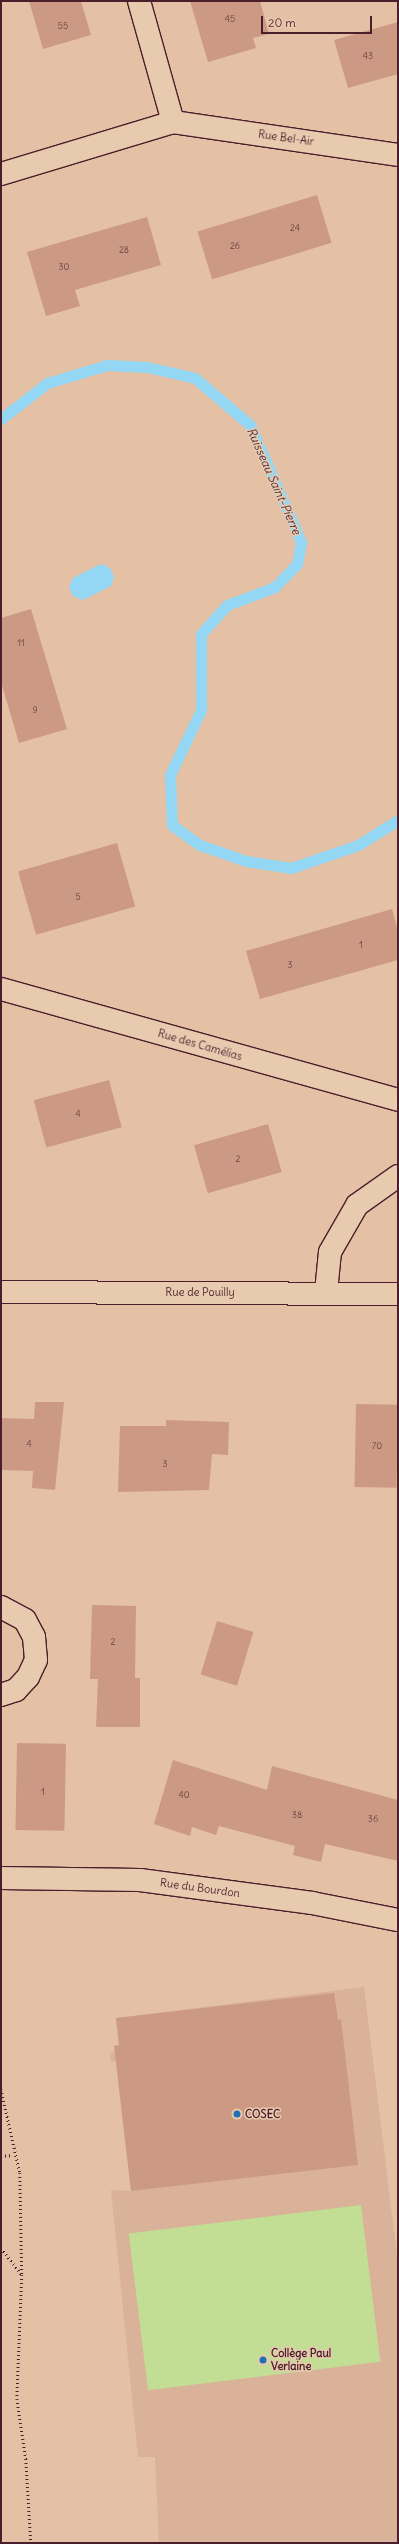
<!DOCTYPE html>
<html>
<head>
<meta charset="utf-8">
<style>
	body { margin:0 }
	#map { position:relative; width:399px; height:2544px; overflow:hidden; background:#e4c0a5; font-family:Delius,sans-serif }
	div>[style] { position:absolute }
	.built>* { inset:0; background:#dab299 }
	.green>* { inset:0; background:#c2dd94; transform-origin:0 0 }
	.water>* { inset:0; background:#93d7f5 }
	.stream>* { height:11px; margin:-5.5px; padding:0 5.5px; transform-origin:5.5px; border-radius:5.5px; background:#93d7f5 }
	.building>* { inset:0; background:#cc9a84; transform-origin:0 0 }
	.path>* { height:2.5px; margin-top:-1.25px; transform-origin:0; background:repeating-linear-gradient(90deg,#4a1f2b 0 1px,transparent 0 4px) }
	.roads { filter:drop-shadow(1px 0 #4a1f2b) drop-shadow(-1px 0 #4a1f2b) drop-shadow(0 1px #4a1f2b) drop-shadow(0 -1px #4a1f2b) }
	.minor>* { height:22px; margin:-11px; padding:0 11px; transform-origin:11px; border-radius:11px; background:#e8caaf }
	.secondary>* { height:22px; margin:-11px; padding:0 11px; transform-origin:11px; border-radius:11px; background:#e8caaf }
	.dots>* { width:11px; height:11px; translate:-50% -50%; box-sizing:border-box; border:2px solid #e8caaf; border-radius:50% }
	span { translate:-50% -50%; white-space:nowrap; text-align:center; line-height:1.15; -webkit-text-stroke:3px #e8caaf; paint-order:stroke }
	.number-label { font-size:9px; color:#6a3e41 }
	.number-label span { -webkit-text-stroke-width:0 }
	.street-label { font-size:11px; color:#4a1f2b }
	.poi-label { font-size:11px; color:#4a1f2b; font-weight:700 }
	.left { translate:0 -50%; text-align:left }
	.water-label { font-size:12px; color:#51313f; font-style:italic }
	.frame { position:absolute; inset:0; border:2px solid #4a1f2b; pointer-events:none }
	.scale { position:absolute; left:261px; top:16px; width:111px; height:18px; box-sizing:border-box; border:2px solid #4a1f2b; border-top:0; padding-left:5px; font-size:12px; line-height:14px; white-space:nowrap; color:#4a1f2b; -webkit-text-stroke:3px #e8caaf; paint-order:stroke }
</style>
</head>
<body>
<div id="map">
	<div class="built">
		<div style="clip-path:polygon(364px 1987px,398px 2264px,398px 2543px,159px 2543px,155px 2457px,138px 2457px,111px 2190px,131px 2191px,116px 2061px,111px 2062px,110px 2053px,115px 2052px,115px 2046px,119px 2045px,116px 2018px)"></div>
	</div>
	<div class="green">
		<div style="left:361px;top:2205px;width:158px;height:234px;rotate:83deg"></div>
	</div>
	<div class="water">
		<div style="clip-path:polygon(101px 564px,110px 568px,114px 577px,111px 586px,83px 600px,73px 596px,69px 587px,73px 578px)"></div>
	</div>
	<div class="stream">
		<div style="left:1px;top:419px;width:58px;rotate:-38deg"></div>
		<div style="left:47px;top:383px;width:63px;rotate:-16.7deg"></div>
		<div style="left:107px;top:365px;width:40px;rotate:2.9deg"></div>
		<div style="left:147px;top:367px;width:49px;rotate:12.9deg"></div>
		<div style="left:195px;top:378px;width:72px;rotate:40.5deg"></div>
		<div style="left:250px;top:425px;width:128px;rotate:66.4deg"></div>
		<div style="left:301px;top:542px;width:22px;rotate:100deg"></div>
		<div style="left:297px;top:564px;width:32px;rotate:134deg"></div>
		<div style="left:275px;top:587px;width:51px;rotate:159.4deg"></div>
		<div style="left:227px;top:605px;width:39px;rotate:132deg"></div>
		<div style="left:201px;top:634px;width:76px;rotate:90deg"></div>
		<div style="left:201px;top:710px;width:72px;rotate:115.5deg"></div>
		<div style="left:170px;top:775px;width:50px;rotate:87.7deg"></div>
		<div style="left:172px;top:825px;width:34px;rotate:36deg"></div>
		<div style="left:200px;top:845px;width:49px;rotate:19.2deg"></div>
		<div style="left:246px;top:861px;width:46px;rotate:8.8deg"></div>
		<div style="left:291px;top:868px;width:71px;rotate:-18.9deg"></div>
		<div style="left:358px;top:845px;width:47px;rotate:-32deg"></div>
	</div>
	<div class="building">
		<div style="clip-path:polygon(29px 1px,81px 1px,91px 35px,43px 49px)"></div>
		<div style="clip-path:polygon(190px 1px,260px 1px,269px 34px,253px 38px,256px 48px,208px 62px)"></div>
		<div style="clip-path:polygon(398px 22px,398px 74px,348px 88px,334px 40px)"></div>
		<div style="left:317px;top:195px;width:50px;height:125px;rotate:73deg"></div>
		<div style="clip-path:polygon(147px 217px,161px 265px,75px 290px,80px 306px,46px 316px,27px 252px)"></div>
		<div style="clip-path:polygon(31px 609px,67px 729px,19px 743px,1px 682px,1px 618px)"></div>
		<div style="left:117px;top:843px;width:66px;height:103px;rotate:74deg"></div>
		<div style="clip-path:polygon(392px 909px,398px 931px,398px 960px,260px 999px,246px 951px)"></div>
		<div style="left:109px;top:1080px;width:49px;height:78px;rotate:75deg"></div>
		<div style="left:268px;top:1124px;width:50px;height:77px;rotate:74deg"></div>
		<div style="clip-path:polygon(35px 1402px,64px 1402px,55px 1490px,32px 1488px,33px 1471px,1px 1470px,1px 1418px,34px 1419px)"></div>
		<div style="left:356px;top:1404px;width:42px;height:83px;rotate:1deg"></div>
		<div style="clip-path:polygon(166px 1420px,229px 1422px,228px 1455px,212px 1454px,209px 1490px,118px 1492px,120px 1426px,166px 1426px)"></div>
		<div style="clip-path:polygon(92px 1605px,136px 1606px,135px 1678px,140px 1678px,140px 1727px,96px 1727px,98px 1679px,90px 1679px)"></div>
		<div style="left:217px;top:1621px;width:38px;height:56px;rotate:17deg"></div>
		<div style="left:17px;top:1743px;width:49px;height:87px;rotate:1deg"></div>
		<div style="clip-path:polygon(173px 1760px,267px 1790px,272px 1766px,398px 1800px,398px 1861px,325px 1844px,321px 1862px,293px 1855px,295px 1846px,219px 1826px,216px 1835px,192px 1827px,190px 1836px,154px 1824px)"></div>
		<div style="clip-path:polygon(334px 1993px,338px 2020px,341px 2019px,358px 2165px,131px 2191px,114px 2046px,119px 2045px,116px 2018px)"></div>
	</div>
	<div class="path">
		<div style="left:1px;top:2089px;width:86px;rotate:77.3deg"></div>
		<div style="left:20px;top:2173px;width:102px;rotate:88.9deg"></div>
		<div style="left:22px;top:2275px;width:124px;rotate:92.3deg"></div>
		<div style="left:17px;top:2399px;width:61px;rotate:81.5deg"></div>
		<div style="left:26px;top:2459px;width:84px;rotate:86.6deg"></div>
		<div style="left:1px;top:2156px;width:12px;rotate:-5deg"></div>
		<div style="left:1px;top:2248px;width:34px;rotate:52deg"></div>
	</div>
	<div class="roads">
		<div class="minor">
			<div style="left:139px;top:1px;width:126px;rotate:74.3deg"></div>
			<div style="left:1px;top:174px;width:180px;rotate:-16.8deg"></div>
			<div style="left:173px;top:122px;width:227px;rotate:8.3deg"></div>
			<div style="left:1px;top:989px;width:412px;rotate:15.6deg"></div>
			<div style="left:326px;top:1292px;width:40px;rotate:-84.3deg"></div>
			<div style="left:330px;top:1252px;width:54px;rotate:-60.1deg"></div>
			<div style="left:357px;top:1205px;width:50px;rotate:-35.3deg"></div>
			<div style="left:1px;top:1607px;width:27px;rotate:28deg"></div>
			<div style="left:25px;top:1620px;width:19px;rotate:62deg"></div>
			<div style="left:34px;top:1637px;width:23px;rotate:85deg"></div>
			<div style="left:36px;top:1660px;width:19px;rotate:115deg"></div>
			<div style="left:28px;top:1677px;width:18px;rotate:133deg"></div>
			<div style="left:16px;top:1690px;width:16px;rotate:162deg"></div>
			<div style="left:1px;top:1878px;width:139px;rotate:0.8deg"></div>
			<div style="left:140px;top:1880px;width:174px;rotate:7.6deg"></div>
			<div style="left:312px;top:1903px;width:88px;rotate:11.2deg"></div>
		</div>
		<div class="secondary">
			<div style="left:1px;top:1292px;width:397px;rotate:0.3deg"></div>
		</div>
	</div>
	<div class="dots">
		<div style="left:237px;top:2114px;background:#1f6fb2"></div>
		<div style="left:263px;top:2360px;background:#1f6fb2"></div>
	</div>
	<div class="number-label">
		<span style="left:230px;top:19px">45</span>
		<span style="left:63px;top:26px">55</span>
		<span style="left:368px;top:56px">43</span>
		<span style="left:295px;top:228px">24</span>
		<span style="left:235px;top:246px">26</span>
		<span style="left:124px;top:250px">28</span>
		<span style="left:64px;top:267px">30</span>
		<span style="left:21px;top:643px">11</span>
		<span style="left:35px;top:710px">9</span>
		<span style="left:78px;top:897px">5</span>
		<span style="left:361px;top:945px">1</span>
		<span style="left:290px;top:965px">3</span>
		<span style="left:78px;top:1114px">4</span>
		<span style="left:238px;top:1159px">2</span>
		<span style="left:29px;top:1444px">4</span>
		<span style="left:377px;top:1446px">70</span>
		<span style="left:165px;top:1464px">3</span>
		<span style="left:113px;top:1642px">2</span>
		<span style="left:43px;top:1792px">1</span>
		<span style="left:184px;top:1795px">40</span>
		<span style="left:297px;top:1815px">38</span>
		<span style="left:373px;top:1819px">36</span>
	</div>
	<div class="street-label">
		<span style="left:286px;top:138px;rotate:8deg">Rue Bel-Air</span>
		<span style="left:200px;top:1045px;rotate:16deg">Rue des Camélias</span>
		<span style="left:200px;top:1292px">Rue de Pouilly</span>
		<span style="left:200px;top:1888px;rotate:8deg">Rue du Bourdon</span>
	</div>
	<div class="poi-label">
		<span class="left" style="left:245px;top:2114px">COSEC</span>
		<span class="left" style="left:271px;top:2360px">Collège Paul<br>Verlaine</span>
	</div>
	<div class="water-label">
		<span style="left:274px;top:481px;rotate:66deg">Ruisseau Saint-Pierre</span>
	</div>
	<div class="frame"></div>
	<div class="scale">20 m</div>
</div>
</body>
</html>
